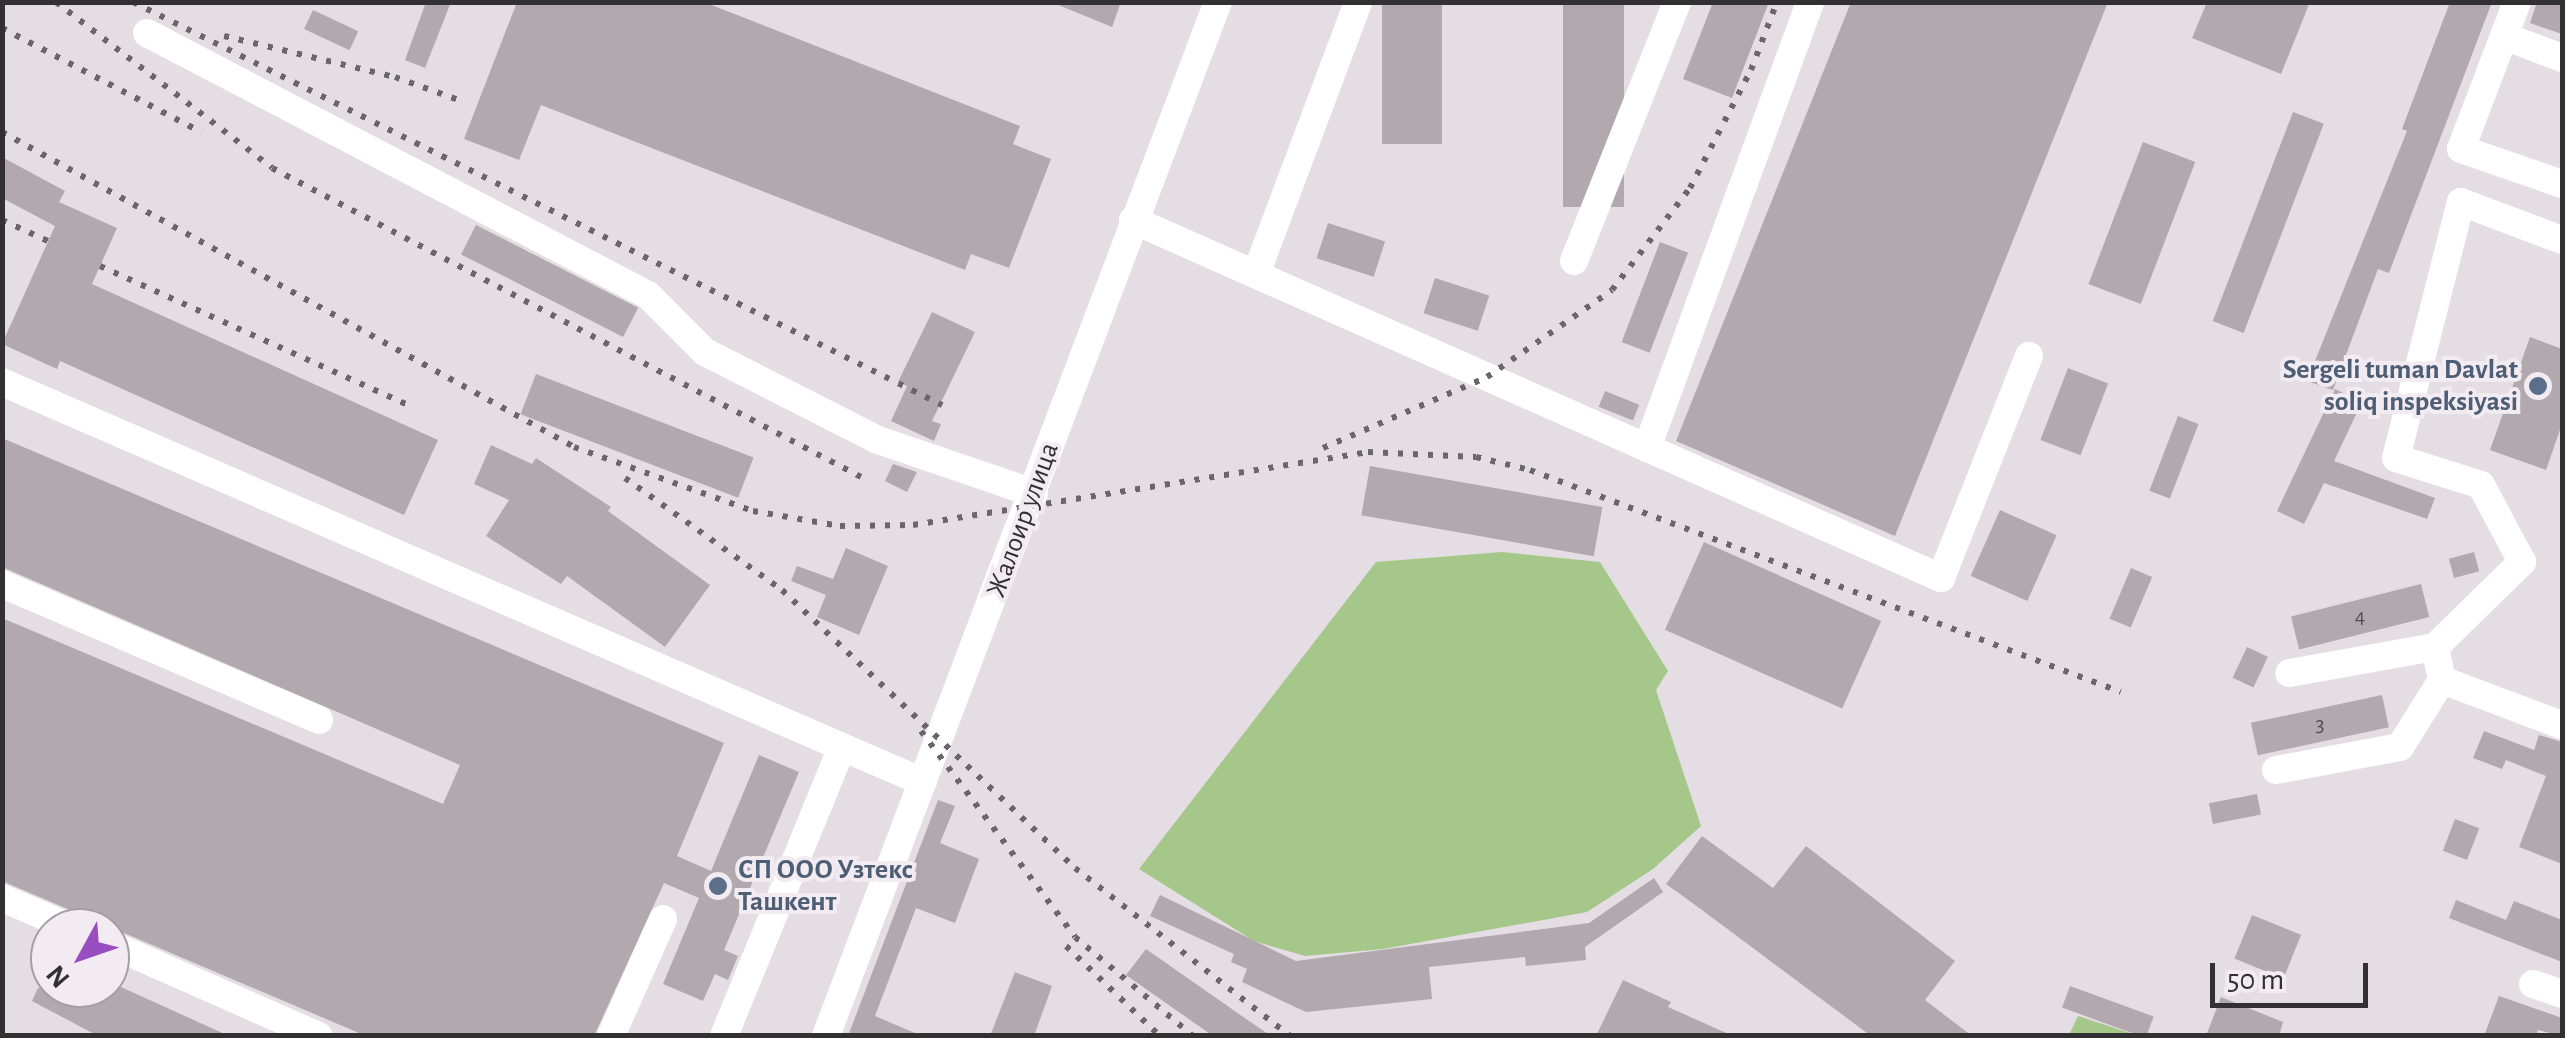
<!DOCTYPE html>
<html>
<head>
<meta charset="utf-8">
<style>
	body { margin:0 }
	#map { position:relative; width:2565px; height:1038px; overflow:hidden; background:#e4dde4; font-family:"Alegreya Sans",sans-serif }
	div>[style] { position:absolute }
	.green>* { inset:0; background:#a6c78a }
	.building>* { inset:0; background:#b1a9ae; transform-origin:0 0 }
	.minor>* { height:28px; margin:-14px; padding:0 14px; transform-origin:14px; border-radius:14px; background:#fff }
	.rail>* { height:6px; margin-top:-3px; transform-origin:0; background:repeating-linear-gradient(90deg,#6a666a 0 5px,transparent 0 15px) }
	.dots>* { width:28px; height:28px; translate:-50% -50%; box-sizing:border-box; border:5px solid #f2ebf2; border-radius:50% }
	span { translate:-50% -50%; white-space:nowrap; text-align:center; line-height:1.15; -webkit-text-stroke:8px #f2ebf2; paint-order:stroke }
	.number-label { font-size:22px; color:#524e51 }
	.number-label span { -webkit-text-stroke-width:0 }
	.service-label { font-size:28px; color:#4e5e75; font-weight:700 }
	.right { translate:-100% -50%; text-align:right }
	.left { translate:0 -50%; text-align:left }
	.street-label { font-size:28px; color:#323032 }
	.frame { position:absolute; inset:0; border:5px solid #323032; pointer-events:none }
	.north { position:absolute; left:30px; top:908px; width:100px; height:100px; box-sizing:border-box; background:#f2ebf2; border:2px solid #a5a0a5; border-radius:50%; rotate:230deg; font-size:28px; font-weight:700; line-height:40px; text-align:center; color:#323032 }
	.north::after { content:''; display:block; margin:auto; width:35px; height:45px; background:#984ec0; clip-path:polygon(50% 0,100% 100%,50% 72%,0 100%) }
	.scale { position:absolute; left:2210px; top:963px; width:158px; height:45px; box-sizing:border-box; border:5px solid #323032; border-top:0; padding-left:12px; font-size:30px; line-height:35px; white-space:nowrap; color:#323032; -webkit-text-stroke:8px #f2ebf2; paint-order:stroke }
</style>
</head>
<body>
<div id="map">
	<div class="green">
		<div style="clip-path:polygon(1502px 552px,1600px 562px,1668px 671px,1656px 690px,1701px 826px,1653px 869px,1587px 912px,1383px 949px,1305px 956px,1254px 941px,1139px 869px,1376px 562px)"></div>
		<div style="clip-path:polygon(2078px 1016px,2136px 1035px,2069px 1035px)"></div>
	</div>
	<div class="building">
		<div style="clip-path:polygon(426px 2px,451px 2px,425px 68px,405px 60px)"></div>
		<div style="clip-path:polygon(517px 2px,704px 2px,1020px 126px,1013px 144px,1051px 159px,1009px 268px,971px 254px,965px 270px,541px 105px,519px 160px,464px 139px)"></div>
		<div style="clip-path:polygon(1051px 2px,1121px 2px,1112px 27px)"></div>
		<div style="left:1382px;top:2px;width:60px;height:142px"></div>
		<div style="left:1563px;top:2px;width:61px;height:205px"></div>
		<div style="clip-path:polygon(1713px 2px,1769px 2px,1732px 98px,1683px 79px)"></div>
		<div style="clip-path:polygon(1851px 2px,2108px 2px,1895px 536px,1676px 441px)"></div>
		<div style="clip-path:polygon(2207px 2px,2310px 2px,2281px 74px,2192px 38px)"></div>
		<div style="clip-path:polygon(2450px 2px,2492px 2px,2389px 273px,2378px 269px,2333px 390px,2307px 381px,2407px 131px,2402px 129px)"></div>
		<div style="clip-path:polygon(2537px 2px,2562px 2px,2562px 34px,2530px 23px)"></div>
		<div style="left:313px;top:10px;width:50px;height:21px;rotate:25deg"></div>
		<div style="left:2293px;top:112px;width:33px;height:224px;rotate:21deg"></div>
		<div style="left:2143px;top:142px;width:56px;height:152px;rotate:21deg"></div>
		<div style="clip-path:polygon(2px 157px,65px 191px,59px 202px,117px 228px,92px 284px,438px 440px,404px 515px,60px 361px,57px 369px,2px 344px,55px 226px,2px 198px)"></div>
		<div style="left:1328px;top:223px;width:60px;height:37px;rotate:18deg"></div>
		<div style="left:476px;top:225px;width:182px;height:33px;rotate:27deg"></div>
		<div style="left:1660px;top:242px;width:30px;height:107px;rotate:21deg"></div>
		<div style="left:1435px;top:278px;width:57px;height:37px;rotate:18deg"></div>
		<div style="clip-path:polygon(932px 312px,975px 332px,932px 421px,941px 424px,934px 441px,891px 421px,907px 386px,898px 382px)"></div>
		<div style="clip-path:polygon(2530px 337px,2562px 349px,2562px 424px,2546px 470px,2490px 450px)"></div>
		<div style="left:2068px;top:368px;width:43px;height:77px;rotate:21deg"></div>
		<div style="left:536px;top:374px;width:233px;height:43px;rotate:21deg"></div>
		<div style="clip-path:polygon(2335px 389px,2362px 402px,2334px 461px,2435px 498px,2427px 519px,2324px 483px,2304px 524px,2277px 511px)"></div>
		<div style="left:1605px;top:391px;width:37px;height:17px;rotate:22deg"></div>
		<div style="left:2178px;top:416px;width:22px;height:80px;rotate:21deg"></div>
		<div style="clip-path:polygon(2px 438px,724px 743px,677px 856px,711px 871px,759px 755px,799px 772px,724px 950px,738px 956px,728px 980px,715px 974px,703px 1001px,663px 984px,699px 898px,664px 883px,594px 1036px,366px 1036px,2px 881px,2px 618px,443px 804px,460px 765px,2px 567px)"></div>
		<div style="clip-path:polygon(491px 445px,532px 464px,536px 458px,611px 507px,608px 511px,710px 585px,665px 647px,567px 576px,561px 584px,486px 536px,509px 500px,474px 484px)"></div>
		<div style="clip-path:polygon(893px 464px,917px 472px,907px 492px,885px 481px)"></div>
		<div style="left:1370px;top:466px;width:236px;height:50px;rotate:10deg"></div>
		<div style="left:2000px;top:510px;width:62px;height:72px;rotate:24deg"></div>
		<div style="left:1704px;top:542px;width:194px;height:96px;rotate:24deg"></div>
		<div style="clip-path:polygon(846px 548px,888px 566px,859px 635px,817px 617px,826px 595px,791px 581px,797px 566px,833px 579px)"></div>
		<div style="left:2474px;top:552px;width:20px;height:26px;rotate:75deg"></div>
		<div style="left:2131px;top:568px;width:23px;height:55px;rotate:23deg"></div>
		<div style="left:2421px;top:584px;width:34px;height:134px;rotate:76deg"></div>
		<div style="left:2247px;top:647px;width:23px;height:34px;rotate:25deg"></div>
		<div style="left:2382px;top:695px;width:33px;height:134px;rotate:78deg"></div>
		<div style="clip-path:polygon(2484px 731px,2534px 750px,2539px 735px,2562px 742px,2562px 864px,2519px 847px,2546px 776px,2506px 760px,2502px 769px,2473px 758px)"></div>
		<div style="left:2257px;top:794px;width:21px;height:49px;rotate:79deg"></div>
		<div style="clip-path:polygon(938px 800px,955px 806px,940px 843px,979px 859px,955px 923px,916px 908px,875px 1016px,922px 1036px,848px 1036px)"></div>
		<div style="left:2455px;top:819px;width:26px;height:34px;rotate:21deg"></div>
		<div style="clip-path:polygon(1702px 836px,1773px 888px,1806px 846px,1955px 961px,1925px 1000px,1972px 1036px,1871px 1036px,1702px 910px,1666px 884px)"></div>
		<div style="clip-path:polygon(1654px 878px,1663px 892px,1585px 947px,1586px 960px,1526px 966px,1525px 957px,1429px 967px,1432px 999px,1306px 1012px,1242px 982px,1247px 969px,1231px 962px,1234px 954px,1150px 916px,1160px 895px,1296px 961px,1589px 923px)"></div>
		<div style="clip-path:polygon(2456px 900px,2506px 920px,2514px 901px,2562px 920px,2562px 962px,2449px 918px)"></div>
		<div style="left:2252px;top:915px;width:53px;height:47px;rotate:22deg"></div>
		<div style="clip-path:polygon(1146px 949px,1239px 1014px,1271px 1036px,1213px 1036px,1126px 975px)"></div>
		<div style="clip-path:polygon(1015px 972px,1052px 986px,1034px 1036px,990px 1036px)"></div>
		<div style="clip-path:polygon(1623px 980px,1671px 1002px,1668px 1007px,1733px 1036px,1596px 1036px)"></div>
		<div style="clip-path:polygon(110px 982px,229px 1036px,98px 1036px,32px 1001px,38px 988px,110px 988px)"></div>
		<div style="left:2070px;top:986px;width:89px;height:23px;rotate:20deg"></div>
		<div style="clip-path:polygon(2499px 996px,2562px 1018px,2562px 1036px,2538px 1030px,2536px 1036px,2484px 1036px)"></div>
		<div style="clip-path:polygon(2221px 997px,2283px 1022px,2279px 1036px,2206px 1036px)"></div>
	</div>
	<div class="minor">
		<div style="left:2517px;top:2px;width:157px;rotate:110.9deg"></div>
		<div style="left:2461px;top:149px;width:107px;rotate:19.1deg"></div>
		<div style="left:147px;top:33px;width:565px;rotate:27.61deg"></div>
		<div style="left:648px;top:295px;width:81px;rotate:45deg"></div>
		<div style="left:705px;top:352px;width:194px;rotate:27deg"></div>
		<div style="left:878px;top:440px;width:165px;rotate:18.8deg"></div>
		<div style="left:2504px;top:36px;width:62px;rotate:20.8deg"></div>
		<div style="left:1133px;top:220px;width:884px;rotate:23.9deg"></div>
		<div style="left:1941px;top:578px;width:239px;rotate:-68.4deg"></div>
		<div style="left:1574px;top:261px;width:279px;rotate:-68.3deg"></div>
		<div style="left:1256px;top:274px;width:290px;rotate:-69.4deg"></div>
		<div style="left:2px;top:382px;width:1004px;rotate:23.48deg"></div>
		<div style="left:1647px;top:448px;width:475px;rotate:-69.9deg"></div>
		<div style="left:2px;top:584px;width:345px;rotate:23.2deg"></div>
		<div style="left:2435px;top:647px;width:122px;rotate:-44.3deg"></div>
		<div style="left:2522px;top:562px;width:87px;rotate:-118deg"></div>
		<div style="left:2481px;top:485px;width:89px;rotate:-162.4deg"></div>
		<div style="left:2396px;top:458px;width:264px;rotate:-75.8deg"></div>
		<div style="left:2461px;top:202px;width:108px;rotate:20.6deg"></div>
		<div style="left:2442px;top:680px;width:128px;rotate:20.6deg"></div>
		<div style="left:2276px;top:770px;width:126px;rotate:-10.5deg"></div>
		<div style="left:2400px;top:747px;width:79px;rotate:-57.9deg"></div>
		<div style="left:2442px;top:680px;width:34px;rotate:-102deg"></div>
		<div style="left:2435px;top:647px;width:148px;rotate:169.9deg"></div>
		<div style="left:2px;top:898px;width:76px;rotate:23.2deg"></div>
		<div style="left:110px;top:944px;width:228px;rotate:23.8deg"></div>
		<div style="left:2533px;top:984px;width:31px;rotate:19deg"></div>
		<div style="left:611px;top:1036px;width:128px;rotate:-66deg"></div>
		<div style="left:724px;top:1036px;width:312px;rotate:-67.8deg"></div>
		<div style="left:826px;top:1036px;width:1106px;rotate:-69.24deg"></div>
	</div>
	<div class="rail">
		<div style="left:56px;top:2px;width:272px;rotate:37.5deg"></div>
		<div style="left:272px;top:168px;width:665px;rotate:27.68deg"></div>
		<div style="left:133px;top:2px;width:904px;rotate:26.48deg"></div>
		<div style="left:2px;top:28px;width:225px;rotate:27.6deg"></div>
		<div style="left:224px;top:36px;width:176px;rotate:13.5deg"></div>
		<div style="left:395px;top:77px;width:73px;rotate:19.9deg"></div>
		<div style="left:2px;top:132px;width:653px;rotate:28.84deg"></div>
		<div style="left:574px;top:447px;width:190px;rotate:19.7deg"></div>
		<div style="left:753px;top:511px;width:88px;rotate:9.8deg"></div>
		<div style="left:840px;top:526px;width:73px;rotate:-0.8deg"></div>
		<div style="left:913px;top:525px;width:461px;rotate:-9.1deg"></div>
		<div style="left:1368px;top:452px;width:108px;rotate:2.7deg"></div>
		<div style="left:1476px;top:457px;width:56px;rotate:13.5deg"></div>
		<div style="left:1530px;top:470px;width:631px;rotate:20.59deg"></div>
		<div style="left:2px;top:220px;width:51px;rotate:24.5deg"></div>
		<div style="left:100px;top:266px;width:338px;rotate:24.3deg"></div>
		<div style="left:1323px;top:448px;width:179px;rotate:-23.4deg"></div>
		<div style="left:1487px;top:377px;width:152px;rotate:-34.8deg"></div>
		<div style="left:1612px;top:290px;width:128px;rotate:-52.6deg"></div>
		<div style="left:1690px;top:188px;width:133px;rotate:-62.7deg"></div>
		<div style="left:1751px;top:70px;width:73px;rotate:-69.1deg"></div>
		<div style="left:625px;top:478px;width:193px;rotate:35.5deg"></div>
		<div style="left:782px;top:590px;width:404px;rotate:43.5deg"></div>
		<div style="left:1075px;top:868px;width:273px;rotate:38deg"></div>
		<div style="left:921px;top:731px;width:257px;rotate:53.2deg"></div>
		<div style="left:1075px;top:937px;width:154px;rotate:40deg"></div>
		<div style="left:1066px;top:946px;width:130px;rotate:43.8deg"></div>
	</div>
	<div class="dots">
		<div style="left:2538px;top:386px;background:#5c6f8a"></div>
		<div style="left:718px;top:886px;background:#5c6f8a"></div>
	</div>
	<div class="number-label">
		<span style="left:2360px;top:617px">4</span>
		<span style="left:2320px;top:725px">3</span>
	</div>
	<div class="service-label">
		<span class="right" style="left:2518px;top:386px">Sergeli tuman Davlat<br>soliq inspeksiyasi</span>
		<span class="left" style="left:738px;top:886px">СП ООО Узтекс<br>Ташкент</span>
	</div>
	<div class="street-label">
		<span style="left:1023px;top:520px;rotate:-70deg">Жалоир улица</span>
	</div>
	<div class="frame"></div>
	<div class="north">N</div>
	<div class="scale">50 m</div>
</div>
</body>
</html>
